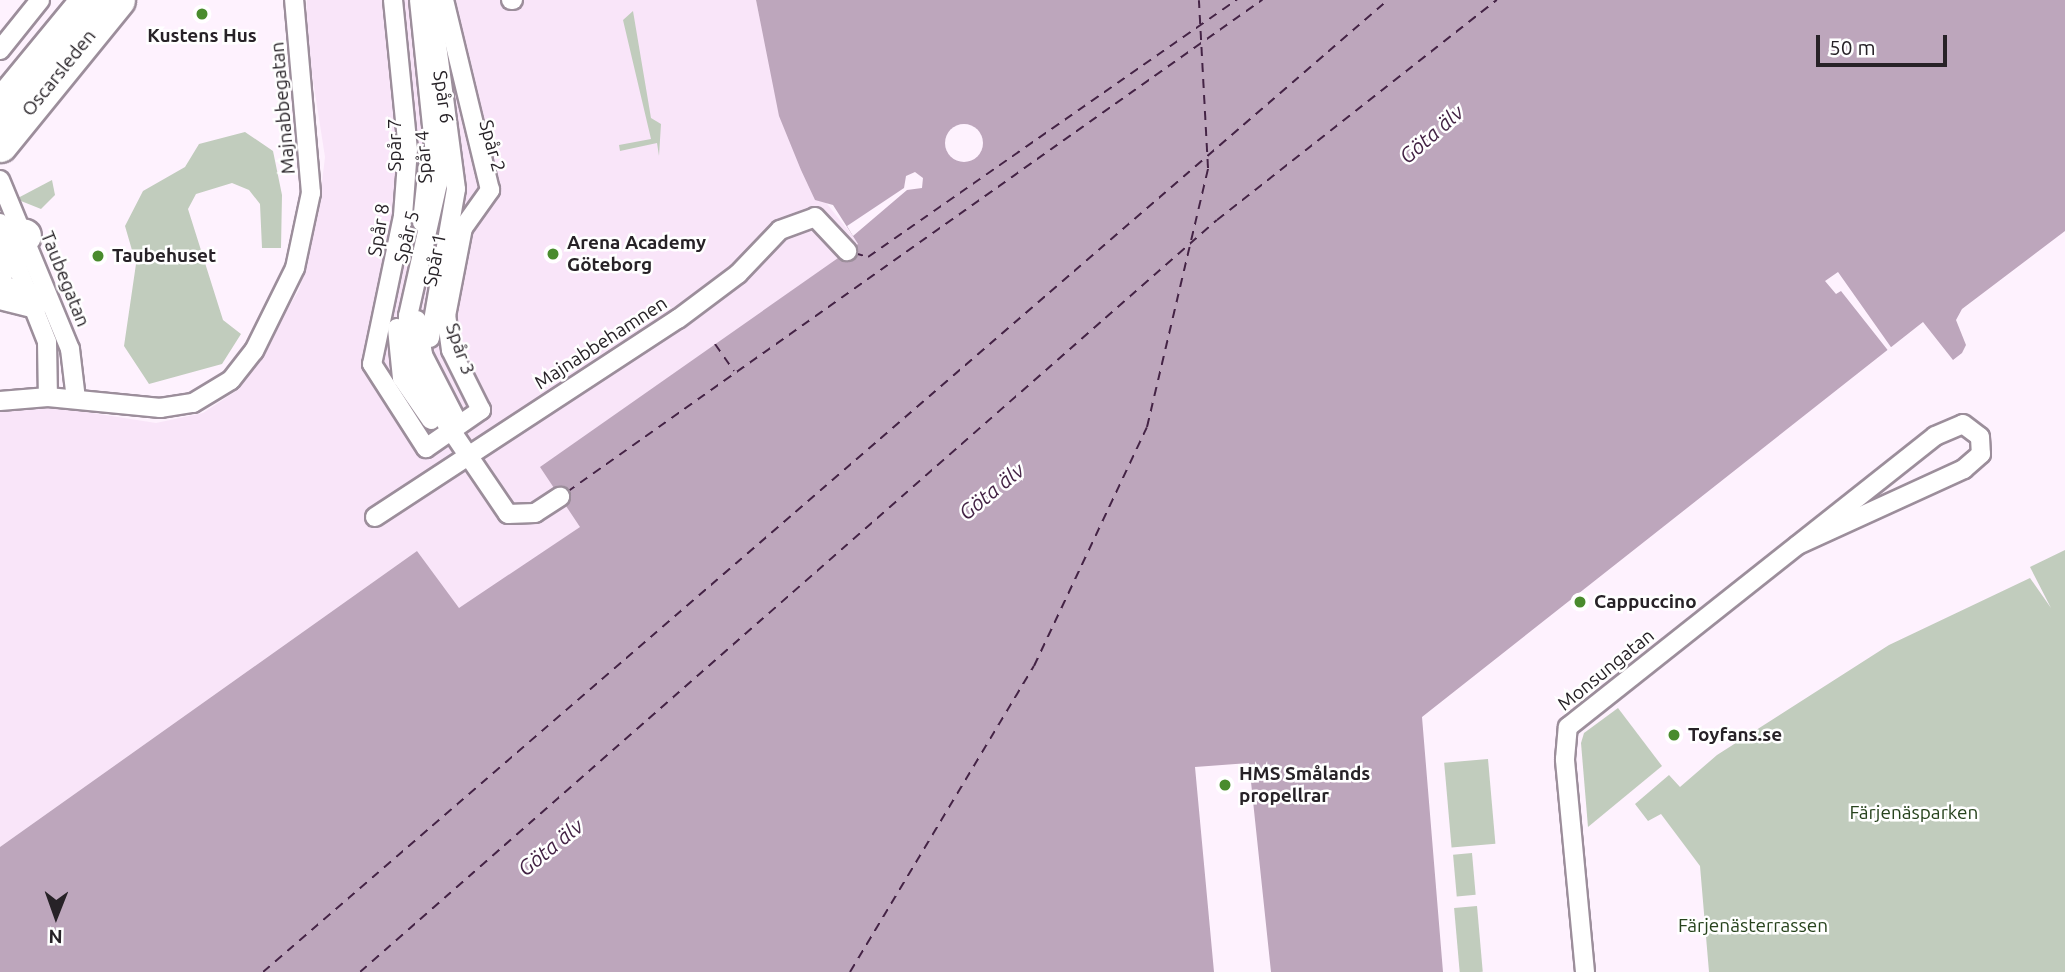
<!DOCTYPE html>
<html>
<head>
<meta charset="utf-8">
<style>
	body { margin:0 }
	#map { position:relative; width:2065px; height:972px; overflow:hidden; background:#fef2fe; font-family:Ubuntu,sans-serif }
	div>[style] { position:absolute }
	.built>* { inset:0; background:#f9e5f9 }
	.green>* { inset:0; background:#c1ccbd; transform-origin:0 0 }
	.water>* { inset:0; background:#bda6bc }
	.pier>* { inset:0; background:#fef2fe }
	.round { border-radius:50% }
	.ferry>* { height:2px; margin-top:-1px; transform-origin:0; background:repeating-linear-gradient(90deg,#442345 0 9px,transparent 0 16px) }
	.roads { filter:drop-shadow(2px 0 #9c8e9b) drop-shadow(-2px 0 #9c8e9b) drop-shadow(0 2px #9c8e9b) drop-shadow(0 -2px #9c8e9b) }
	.street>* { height:18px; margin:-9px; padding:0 9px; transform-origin:9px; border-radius:9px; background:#fff }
	.highway>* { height:33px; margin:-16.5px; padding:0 16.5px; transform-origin:16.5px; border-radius:16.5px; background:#fff }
	.dots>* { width:19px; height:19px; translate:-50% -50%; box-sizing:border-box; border:4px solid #fff; border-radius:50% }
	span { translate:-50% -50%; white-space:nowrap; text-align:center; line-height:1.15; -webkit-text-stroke:5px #fff; paint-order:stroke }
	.poi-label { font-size:19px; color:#272227; font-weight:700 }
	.left { translate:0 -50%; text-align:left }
	.street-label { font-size:19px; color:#272227 }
	.park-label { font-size:19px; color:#27431d }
	.water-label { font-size:21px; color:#442345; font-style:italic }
	.north { position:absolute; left:21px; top:881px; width:70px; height:70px; -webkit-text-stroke:5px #fff; paint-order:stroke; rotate:181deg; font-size:19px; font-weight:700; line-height:28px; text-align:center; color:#272227 }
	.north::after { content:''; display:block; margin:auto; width:24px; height:32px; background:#272227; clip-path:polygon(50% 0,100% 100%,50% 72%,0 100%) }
	.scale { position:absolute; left:1816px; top:35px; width:131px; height:32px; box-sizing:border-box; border:4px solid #272227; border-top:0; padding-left:9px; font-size:21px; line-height:24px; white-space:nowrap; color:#272227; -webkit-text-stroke:5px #fff; paint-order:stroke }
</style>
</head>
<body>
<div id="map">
	<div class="built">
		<div style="clip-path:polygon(307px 0,756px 0,780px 111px,824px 200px,859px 244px,541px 467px,581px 527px,459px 609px,417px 551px,0 847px,0 412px,54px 407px,156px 423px,203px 413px,239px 389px,299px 290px,318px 216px,325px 157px,305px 29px)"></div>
	</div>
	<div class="green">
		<div style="clip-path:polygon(633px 11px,651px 118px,661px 124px,659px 156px,657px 143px,620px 151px,619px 145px,651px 139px,623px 20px)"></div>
		<div style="clip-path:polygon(245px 132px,273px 151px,282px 195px,281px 248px,262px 248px,260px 204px,249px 190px,232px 183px,196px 194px,188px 209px,223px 320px,241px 334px,222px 364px,149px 384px,124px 346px,136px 264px,125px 226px,143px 191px,185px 167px,199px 144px)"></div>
		<div style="clip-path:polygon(52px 180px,55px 195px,41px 209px,16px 199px)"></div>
		<div style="clip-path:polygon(2065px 550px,2065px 972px,1709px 972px,1700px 866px,1661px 814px,1648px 821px,1635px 804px,1669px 775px,1680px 787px,1717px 755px,1889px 645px,2030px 578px,2051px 608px,2030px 567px)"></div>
		<div style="clip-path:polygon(1618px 708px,1662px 766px,1588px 827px,1581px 743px,1584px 733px)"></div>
		<div style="left:1488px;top:759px;width:85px;height:44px;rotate:85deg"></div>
		<div style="left:1472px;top:853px;width:42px;height:19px;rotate:85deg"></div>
		<div style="left:1477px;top:906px;width:66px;height:23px;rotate:85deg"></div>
	</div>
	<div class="water">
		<div style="clip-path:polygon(756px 0,2065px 0,2065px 231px,1962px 309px,1956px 320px,1966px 345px,1962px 353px,1953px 360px,1923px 322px,1422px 717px,1443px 972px,1271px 972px,1249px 763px,1195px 767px,1214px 972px,0 972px,0 847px,417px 551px,459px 608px,580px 527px,540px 467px,858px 244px,833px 205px,815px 200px,801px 170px,779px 116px)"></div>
	</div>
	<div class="pier">
		<div class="round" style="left:945px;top:124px;width:38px;height:38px"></div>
		<div style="clip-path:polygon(915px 172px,923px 178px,922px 188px,907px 190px,853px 236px,847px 226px,904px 188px,906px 176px)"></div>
		<div style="clip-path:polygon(1838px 272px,1893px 350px,1890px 353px,1841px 291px,1836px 294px,1825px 281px)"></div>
	</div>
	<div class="ferry">
		<div style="left:854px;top:253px;width:15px;rotate:16deg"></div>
		<div style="left:868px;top:257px;width:450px;rotate:-34.9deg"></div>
		<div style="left:715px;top:344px;width:33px;rotate:55deg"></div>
		<div style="left:567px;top:492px;width:852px;rotate:-35.3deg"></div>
		<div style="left:263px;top:972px;width:1487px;rotate:-40.83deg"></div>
		<div style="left:360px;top:972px;width:1140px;rotate:-41.27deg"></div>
		<div style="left:1217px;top:220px;width:356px;rotate:-38.2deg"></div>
		<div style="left:850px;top:972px;width:357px;rotate:-59deg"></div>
		<div style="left:1034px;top:666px;width:264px;rotate:-64.7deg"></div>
		<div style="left:1147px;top:427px;width:266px;rotate:-76.7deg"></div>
		<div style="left:1208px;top:168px;width:168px;rotate:-93.1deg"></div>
	</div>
	<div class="roads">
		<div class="street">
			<div style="left:393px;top:0;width:150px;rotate:84.3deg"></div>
			<div style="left:408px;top:149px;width:67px;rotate:94.3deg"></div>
			<div style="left:403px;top:216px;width:151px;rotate:101.8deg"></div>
			<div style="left:372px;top:364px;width:100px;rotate:57.3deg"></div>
			<div style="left:426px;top:448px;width:67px;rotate:-34.6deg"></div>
			<div style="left:481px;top:410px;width:67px;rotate:-116.6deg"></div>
			<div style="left:451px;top:350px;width:34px;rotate:-98deg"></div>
			<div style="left:446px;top:316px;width:90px;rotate:-79.1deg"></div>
			<div style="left:463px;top:228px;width:47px;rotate:-54.6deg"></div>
			<div style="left:490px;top:190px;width:195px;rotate:-103.6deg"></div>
			<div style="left:419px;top:0;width:184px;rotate:84.1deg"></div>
			<div style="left:438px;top:183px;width:136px;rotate:102.7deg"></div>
			<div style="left:408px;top:316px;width:39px;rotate:90deg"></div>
			<div style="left:408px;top:355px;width:37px;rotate:66deg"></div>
			<div style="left:423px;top:389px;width:151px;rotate:55.8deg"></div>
			<div style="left:508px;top:514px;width:27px;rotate:-2deg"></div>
			<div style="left:535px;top:513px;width:30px;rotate:-33deg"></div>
			<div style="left:511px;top:0;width:2px"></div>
			<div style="left:0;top:50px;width:64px;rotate:-51.3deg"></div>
			<div style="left:0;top:180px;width:183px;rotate:67.5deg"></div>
			<div style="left:70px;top:349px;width:50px;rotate:83.2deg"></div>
			<div style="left:422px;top:222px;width:55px;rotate:-83.8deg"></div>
			<div style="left:0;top:223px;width:128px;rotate:68.4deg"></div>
			<div style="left:47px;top:342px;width:55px;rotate:89deg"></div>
			<div style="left:417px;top:320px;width:36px;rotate:80deg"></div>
			<div style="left:423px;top:355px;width:76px;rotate:62.8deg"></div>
			<div style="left:397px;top:328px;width:50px;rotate:84.3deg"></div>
			<div style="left:402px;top:378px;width:51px;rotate:55.4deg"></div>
			<div style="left:430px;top:338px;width:151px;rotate:-80.1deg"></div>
			<div style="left:456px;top:189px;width:191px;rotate:-97.5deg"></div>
			<div style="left:0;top:401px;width:48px;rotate:-4.8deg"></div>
			<div style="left:48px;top:397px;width:113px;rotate:5.6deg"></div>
			<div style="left:160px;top:408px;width:33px;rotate:-9deg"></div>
			<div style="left:193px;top:403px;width:44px;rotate:-31.2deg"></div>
			<div style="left:231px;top:380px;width:37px;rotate:-52deg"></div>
			<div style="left:254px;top:351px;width:93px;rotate:-63.7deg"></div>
			<div style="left:295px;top:268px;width:77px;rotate:-78deg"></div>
			<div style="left:311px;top:193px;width:194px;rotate:-95deg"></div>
			<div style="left:375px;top:517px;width:362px;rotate:-33.2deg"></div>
			<div style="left:678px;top:319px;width:75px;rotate:-36.9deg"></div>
			<div style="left:738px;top:274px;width:61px;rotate:-46.3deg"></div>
			<div style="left:780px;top:230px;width:37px;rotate:-20deg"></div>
			<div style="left:815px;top:217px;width:47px;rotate:46.7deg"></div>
			<div style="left:1585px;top:972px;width:214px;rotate:-95.4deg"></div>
			<div style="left:1565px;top:759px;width:32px;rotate:-85deg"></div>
			<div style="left:1568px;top:727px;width:468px;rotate:-38.4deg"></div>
			<div style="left:1935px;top:436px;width:30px;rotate:-23deg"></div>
			<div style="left:1963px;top:424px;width:21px;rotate:37deg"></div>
			<div style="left:1980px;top:437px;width:17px;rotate:87deg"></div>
			<div style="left:1981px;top:454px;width:23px;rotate:139deg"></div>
			<div style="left:1964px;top:469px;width:183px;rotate:155.4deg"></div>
		</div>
		<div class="highway">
			<div style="left:0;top:106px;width:137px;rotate:-50.6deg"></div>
			<div style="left:0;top:145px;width:187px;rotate:-50.9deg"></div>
			<div style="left:0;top:265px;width:38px;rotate:-51deg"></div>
			<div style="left:0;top:292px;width:33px;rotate:14deg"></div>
		</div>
	</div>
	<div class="dots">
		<div style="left:202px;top:14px;background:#498b2d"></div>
		<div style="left:553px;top:254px;background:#498b2d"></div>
		<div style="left:98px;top:256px;background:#498b2d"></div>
		<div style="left:1580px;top:602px;background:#498b2d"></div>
		<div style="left:1674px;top:735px;background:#498b2d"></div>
		<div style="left:1225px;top:785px;background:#498b2d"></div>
	</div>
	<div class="poi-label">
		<span style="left:202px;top:36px">Kustens Hus</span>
		<span class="left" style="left:567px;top:254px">Arena Academy<br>Göteborg</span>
		<span class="left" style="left:112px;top:256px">Taubehuset</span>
		<span class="left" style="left:1594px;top:602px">Cappuccino</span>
		<span class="left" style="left:1688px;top:735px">Toyfans.se</span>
		<span class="left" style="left:1239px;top:785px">HMS Smålands<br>propellrar</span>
	</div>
	<div class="street-label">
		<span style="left:59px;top:73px;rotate:-51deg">Oscarsleden</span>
		<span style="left:443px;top:97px;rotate:82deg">Spår 6</span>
		<span style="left:283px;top:108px;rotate:-95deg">Majnabbegatan</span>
		<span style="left:395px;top:145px;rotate:-90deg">Spår 7</span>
		<span style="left:492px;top:146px;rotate:75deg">Spår 2</span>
		<span style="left:424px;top:157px;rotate:-94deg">Spår 4</span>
		<span style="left:379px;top:230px;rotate:-81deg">Spår 8</span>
		<span style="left:407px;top:237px;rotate:-76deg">Spår 5</span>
		<span style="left:435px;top:260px;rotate:-79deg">Spår 1</span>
		<span style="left:65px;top:279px;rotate:68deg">Taubegatan</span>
		<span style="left:601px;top:343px;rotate:-33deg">Majnabbehamnen</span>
		<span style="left:460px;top:349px;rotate:71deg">Spår 3</span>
		<span style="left:1606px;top:670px;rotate:-39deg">Monsungatan</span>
	</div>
	<div class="park-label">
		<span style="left:1914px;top:813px">Färjenäsparken</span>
		<span style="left:1753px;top:926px">Färjenästerrassen</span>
	</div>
	<div class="water-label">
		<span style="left:1431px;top:134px;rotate:-41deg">Göta älv</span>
		<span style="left:991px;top:491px;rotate:-39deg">Göta älv</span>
		<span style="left:550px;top:847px;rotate:-39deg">Göta älv</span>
	</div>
	<div class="north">N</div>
	<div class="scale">50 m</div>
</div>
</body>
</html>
